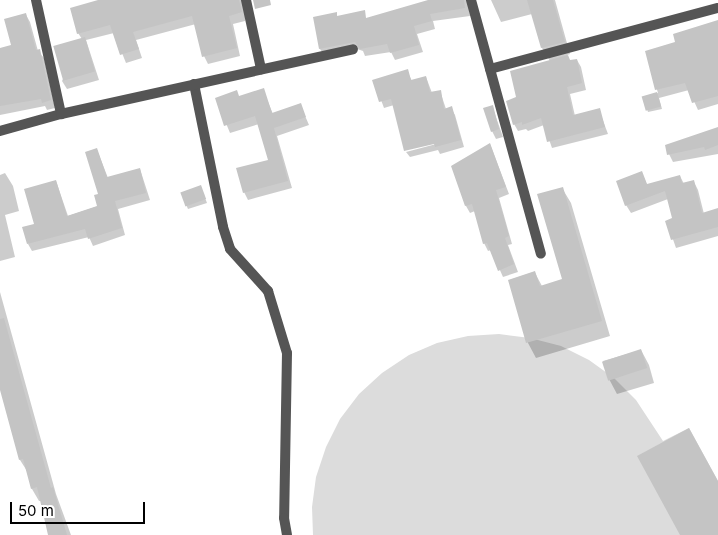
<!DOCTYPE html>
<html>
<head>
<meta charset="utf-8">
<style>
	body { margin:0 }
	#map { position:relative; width:718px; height:535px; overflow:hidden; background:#fff; font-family:Inter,sans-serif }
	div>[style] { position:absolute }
	.green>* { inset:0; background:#dcdcdc }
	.shadow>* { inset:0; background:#0003 }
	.building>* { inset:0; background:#c4c4c4; transform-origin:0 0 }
	.street>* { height:10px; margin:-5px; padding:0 5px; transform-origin:5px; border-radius:5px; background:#555 }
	span { translate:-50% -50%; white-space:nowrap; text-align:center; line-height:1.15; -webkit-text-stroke:5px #fff; paint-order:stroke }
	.scale { position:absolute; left:10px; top:502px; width:135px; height:22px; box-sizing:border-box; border:2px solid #000; border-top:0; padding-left:6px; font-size:15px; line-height:18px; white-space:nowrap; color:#000; -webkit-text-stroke:4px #fff; paint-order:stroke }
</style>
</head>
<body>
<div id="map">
	<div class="green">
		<div style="clip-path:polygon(499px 334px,530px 338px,561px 346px,589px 360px,614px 378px,636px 400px,663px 441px,689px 428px,718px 481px,718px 535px,313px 535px,312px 507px,316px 477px,326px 447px,340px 419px,359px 394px,382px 373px,409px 355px,437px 343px,468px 336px)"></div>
	</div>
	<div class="shadow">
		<div style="clip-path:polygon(101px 0,246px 0,245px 21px,233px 24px,240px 56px,208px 64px,204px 56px,196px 24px,136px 40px,142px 58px,126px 63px,114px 33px,86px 40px,99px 80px,67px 89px,62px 81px,82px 39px,78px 33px)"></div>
		<div style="clip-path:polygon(431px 0,469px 0,470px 16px,433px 21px,435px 29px,417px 34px,423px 52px,395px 60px,391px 52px,365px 56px,363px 51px,357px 49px,325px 56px,320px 49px,314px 18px,336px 14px,338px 17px,358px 21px)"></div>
		<div style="clip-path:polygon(491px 0,555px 0,570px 54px,567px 55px,570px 61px,577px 60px,581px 67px,586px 90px,570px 94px,575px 116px,599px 110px,608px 134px,552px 148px,544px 125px,528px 131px,526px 129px,518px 131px,514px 124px,517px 98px,550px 61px,542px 48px,532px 14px,501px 22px)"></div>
		<div style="clip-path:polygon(26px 15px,30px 22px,38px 51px,44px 58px,55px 108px,47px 110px,45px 106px,0 115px,0 49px,12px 46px)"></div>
		<div style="clip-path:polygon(718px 22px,718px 104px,698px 110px,689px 90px,659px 98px,662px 109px,648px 112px,643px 97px,658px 93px,646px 52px,677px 43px)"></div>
		<div style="clip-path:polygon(407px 71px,412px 81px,426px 77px,432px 93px,440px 91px,446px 109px,451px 108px,455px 115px,464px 147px,440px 154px,438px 150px,410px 157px,406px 152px,440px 143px,394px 105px,384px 108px,374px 81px)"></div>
		<div style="clip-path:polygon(263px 90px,273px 114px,300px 104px,309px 125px,277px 136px,292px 188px,248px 200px,244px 192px,269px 161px,259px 124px,230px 133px,216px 99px,239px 97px)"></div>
		<div style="clip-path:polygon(492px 106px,503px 137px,496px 139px,492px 131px)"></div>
		<div style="clip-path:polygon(718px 130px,718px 154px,673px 162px,669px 154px)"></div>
		<div style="clip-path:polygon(490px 144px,509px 194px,499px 198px,512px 244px,508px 245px,518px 272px,503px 277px,491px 250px,488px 251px,484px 243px,475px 211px,470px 213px,466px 206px,452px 167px)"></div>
		<div style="clip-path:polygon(97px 150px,108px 178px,140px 169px,150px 200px,118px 209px,125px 235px,93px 246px,89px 237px,32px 251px,28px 244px,56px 181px,68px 216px,99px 206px)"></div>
		<div style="clip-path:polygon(5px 173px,13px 186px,19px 211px,5px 215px,15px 257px,0 261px,0 175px)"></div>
		<div style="clip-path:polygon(642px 173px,647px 185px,680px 176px,684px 184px,694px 182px,698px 190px,704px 214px,718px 210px,718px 236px,676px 248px,667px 222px,673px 219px,668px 199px,631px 213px,626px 205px)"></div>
		<div style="clip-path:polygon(562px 188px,571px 203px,610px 336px,536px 358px,528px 343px,509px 281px,535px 273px,542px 286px,563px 280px)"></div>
		<div style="clip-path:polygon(202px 190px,207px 203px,188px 209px,181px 193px)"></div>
		<div style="clip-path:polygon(0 292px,56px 494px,71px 535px,49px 535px,42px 501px,39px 501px,32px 489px,27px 471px,20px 460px,0 386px)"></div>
		<div style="clip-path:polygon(641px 350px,649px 365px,654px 383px,617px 394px,609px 379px,603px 361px)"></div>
	</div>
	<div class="building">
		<div style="clip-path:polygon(98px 0,239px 0,242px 12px,229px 16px,237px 48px,202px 57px,192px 16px,133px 32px,139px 49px,120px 55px,110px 25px,77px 34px,70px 8px)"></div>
		<div style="clip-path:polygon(253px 0,270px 0,271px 5px,255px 9px)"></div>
		<div style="clip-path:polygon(428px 0,464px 0,465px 8px,430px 14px,432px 21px,414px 26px,419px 45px,390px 53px,387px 44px,360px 49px,355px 42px,319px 49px,313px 17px,337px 12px,337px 16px,365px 10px,366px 18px)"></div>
		<div style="clip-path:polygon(527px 0,553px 0,565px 42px,541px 48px)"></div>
		<div style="clip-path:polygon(26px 13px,36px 50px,40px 49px,51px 100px,42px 103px,41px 99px,0 106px,0 48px,11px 45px,4px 19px)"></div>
		<div style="clip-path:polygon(718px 20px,718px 96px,692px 103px,685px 83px,655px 90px,645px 51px,675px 42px,673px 34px)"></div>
		<div style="left:85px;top:37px;width:36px;height:33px;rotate:74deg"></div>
		<div style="clip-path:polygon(568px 55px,570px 60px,577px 59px,582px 83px,567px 87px,573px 115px,600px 108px,605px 127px,547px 142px,541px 118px,522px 125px,522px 122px,513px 125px,506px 101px,516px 97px,510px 71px)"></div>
		<div style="clip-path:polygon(408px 69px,411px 80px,426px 76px,430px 92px,441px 90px,444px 109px,452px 106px,461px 140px,435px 147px,434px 144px,404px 151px,391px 99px,379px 102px,372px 80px)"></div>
		<div style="clip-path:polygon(264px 88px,272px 113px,301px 103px,306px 117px,274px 128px,288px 181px,243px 193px,236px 168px,268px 160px,255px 116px,224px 126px,215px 98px,237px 90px,239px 96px)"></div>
		<div style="left:657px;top:92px;width:15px;height:16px;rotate:74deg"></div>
		<div style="clip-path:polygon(493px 105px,499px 129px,491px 132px,483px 108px)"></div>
		<div style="clip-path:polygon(718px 127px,718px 145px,705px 150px,704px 147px,667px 155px,665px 145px)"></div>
		<div style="clip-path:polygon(490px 143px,506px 187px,496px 190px,509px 236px,505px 238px,514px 264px,498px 271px,487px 243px,483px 244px,472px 204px,465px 206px,451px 166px)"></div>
		<div style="clip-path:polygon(97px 148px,107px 177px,140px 168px,146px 193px,115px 201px,122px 228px,88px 239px,85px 229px,27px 244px,22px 227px,34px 224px,24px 189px,56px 180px,67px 216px,97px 206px,94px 195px,98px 194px,85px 152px)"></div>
		<div style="clip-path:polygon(642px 171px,647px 184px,680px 175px,682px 183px,694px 180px,702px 213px,718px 208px,718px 227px,671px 240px,665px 221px,672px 218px,665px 191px,625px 206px,616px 181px)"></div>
		<div style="left:201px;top:185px;width:15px;height:22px;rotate:70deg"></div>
		<div style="clip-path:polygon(563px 187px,602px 321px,526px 343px,508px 280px,535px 271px,540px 286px,562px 279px,537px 194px)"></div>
		<div style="clip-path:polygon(4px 318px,51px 488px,53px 487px,67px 535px,48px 535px,37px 487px,31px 489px,23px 459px,19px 460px,0 390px,0 319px)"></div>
		<div style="left:641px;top:349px;width:20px;height:41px;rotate:72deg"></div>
		<div style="clip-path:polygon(689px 428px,718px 481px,718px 535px,680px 535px,637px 456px)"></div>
	</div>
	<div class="street">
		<div style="left:36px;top:0;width:117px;rotate:77.6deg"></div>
		<div style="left:246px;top:0;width:71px;rotate:77.7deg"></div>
		<div style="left:471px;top:0;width:263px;rotate:74.6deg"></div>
		<div style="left:490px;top:69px;width:236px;rotate:-15deg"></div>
		<div style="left:194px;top:84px;width:146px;rotate:78.5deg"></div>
		<div style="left:223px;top:227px;width:23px;rotate:72deg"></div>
		<div style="left:230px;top:249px;width:57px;rotate:47.9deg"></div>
		<div style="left:268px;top:291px;width:65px;rotate:73deg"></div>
		<div style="left:287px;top:353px;width:165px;rotate:91deg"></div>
		<div style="left:284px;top:518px;width:17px;rotate:80deg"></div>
		<div style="left:0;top:131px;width:63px;rotate:-15.6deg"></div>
		<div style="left:61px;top:114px;width:299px;rotate:-12.5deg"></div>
	</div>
	<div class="scale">50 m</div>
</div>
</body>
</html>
